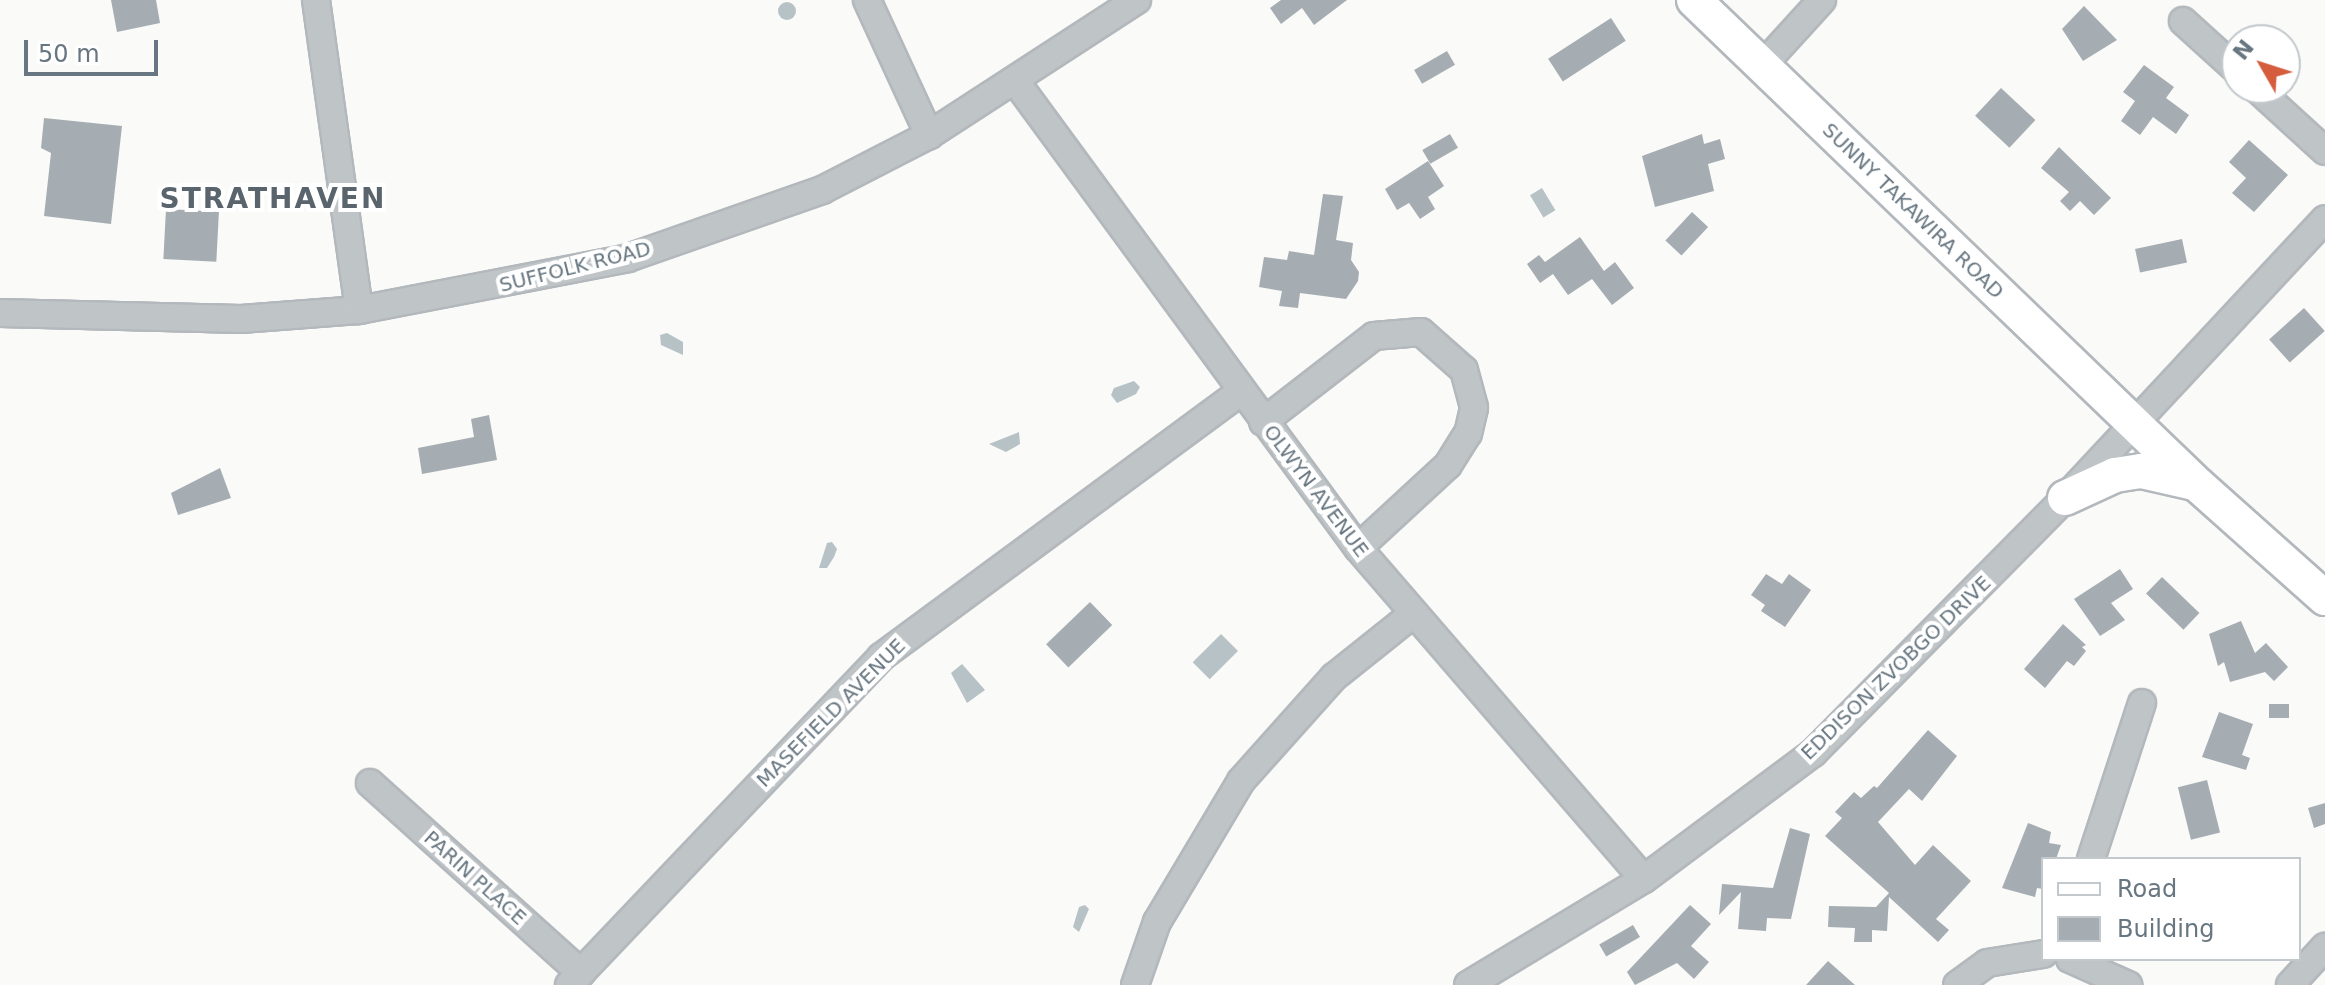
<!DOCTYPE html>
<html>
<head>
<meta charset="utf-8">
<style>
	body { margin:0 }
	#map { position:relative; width:2325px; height:985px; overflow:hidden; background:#fafaf8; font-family:"DejaVu Sans",sans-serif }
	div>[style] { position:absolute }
	.water>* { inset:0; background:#b7c2c6; transform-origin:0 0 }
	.round { border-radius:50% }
	.building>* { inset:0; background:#a5adb2; transform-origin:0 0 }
	.roads { filter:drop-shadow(2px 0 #b3b8bc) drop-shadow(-2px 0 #b3b8bc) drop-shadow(0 2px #b3b8bc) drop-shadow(0 -2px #b3b8bc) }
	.minor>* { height:26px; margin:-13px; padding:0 13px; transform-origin:13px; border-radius:13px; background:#bfc4c7 }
	.major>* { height:34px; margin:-17px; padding:0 17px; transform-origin:17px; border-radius:17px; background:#fff }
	span { translate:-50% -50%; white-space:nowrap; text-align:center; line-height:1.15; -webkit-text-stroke:8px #fff; paint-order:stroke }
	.street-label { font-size:20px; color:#677680 }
	.district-label { font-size:28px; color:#59646c; font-weight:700; letter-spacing:2px }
	.legend { position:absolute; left:2041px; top:857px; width:260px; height:104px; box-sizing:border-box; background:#fff; border:2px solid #c2c8cc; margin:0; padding:10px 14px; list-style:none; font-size:24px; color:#677680 }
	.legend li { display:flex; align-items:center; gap:16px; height:40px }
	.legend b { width:40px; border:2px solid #c2c8cc }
	.north { position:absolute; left:2221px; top:24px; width:80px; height:80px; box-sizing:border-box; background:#fff; border:2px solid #c2c8cc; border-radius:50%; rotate:309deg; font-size:22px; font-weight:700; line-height:32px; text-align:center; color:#677680 }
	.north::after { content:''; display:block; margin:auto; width:28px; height:36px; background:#d55d3d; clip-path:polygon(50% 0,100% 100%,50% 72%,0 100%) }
	.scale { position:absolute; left:24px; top:40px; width:134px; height:36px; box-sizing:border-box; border:4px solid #677680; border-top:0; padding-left:10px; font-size:24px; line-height:28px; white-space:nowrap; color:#677680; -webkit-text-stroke:6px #fff; paint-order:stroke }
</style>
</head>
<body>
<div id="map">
	<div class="water">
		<div class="round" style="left:778px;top:2px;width:18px;height:18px"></div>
		<div style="left:1542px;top:188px;width:26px;height:14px;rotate:59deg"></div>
		<div style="clip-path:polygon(667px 333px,683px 342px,683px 355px,661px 345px,660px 335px)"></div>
		<div style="clip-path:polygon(1134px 381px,1140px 387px,1136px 394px,1117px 403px,1111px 395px,1114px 388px)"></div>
		<div style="clip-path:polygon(1019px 432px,1020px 444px,1006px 452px,989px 444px)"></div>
		<div style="clip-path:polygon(832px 542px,837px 549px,834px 557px,827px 568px,819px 568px,827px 543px)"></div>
		<div style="left:1221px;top:634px;width:24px;height:40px;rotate:45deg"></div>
		<div style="clip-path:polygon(962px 664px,985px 690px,967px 703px,951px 673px)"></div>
		<div style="clip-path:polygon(1085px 905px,1089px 909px,1079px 932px,1073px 927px,1079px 907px)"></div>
	</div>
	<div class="building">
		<div style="clip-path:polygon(111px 0,156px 0,160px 23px,117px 32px)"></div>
		<div style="clip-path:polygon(1281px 0,1347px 0,1314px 25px,1302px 8px,1281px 24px,1270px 8px)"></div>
		<div style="clip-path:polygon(2084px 6px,2117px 40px,2083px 61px,2062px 29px)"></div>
		<div style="left:1611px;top:18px;width:27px;height:75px;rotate:57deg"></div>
		<div style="left:1447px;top:51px;width:16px;height:38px;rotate:60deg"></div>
		<div style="clip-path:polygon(2144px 65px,2174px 87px,2166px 98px,2189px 115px,2176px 134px,2153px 117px,2140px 135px,2121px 121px,2135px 101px,2123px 92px)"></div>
		<div style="left:2001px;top:88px;width:47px;height:38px;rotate:43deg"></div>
		<div style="clip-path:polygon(44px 118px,122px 126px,111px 224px,44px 216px,51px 153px,41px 148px)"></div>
		<div style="left:1450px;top:134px;width:16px;height:32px;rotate:60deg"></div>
		<div style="clip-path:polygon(1702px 134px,1704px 144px,1720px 139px,1725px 159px,1708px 164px,1714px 191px,1655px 207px,1642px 156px)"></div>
		<div style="clip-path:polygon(2249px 140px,2288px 175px,2254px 212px,2232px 193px,2246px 178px,2229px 162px)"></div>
		<div style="clip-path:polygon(2059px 147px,2111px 198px,2094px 215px,2080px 201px,2070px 211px,2060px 201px,2069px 192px,2041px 168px)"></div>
		<div style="clip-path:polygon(1428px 161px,1444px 186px,1428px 197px,1435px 209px,1420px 219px,1409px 203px,1397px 210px,1385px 189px)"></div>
		<div style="clip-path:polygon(1323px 194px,1343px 196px,1336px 240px,1353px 243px,1351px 260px,1359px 272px,1358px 281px,1346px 299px,1300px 293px,1298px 308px,1279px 306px,1282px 291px,1259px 287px,1264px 257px,1287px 260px,1289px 251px,1314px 255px)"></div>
		<div style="left:166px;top:209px;width:53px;height:50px;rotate:3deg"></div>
		<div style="left:1692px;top:212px;width:22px;height:39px;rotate:43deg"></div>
		<div style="clip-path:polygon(1580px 237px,1604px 271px,1615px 262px,1634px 288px,1612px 305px,1592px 279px,1568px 295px,1553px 274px,1540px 283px,1527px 264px,1539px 255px,1545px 262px)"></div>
		<div style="left:2182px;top:239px;width:24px;height:48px;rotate:78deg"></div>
		<div style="left:2304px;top:308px;width:31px;height:47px;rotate:48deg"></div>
		<div style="clip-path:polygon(489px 415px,497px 460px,422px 474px,418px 448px,474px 437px,471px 419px)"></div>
		<div style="clip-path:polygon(220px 468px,231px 498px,178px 515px,171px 493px)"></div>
		<div style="clip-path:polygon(2120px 569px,2133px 589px,2111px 603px,2125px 620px,2100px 636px,2074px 599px)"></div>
		<div style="clip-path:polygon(1766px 574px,1782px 584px,1789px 574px,1811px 590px,1785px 627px,1761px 611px,1765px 605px,1751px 595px)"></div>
		<div style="left:2162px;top:577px;width:52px;height:23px;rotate:44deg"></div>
		<div style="left:1090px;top:602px;width:32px;height:61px;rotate:46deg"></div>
		<div style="clip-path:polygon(2241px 621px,2255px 653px,2266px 643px,2288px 667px,2274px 681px,2265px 672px,2230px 682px,2224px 662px,2218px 666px,2209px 634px)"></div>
		<div style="clip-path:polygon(2063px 624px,2086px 645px,2082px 647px,2086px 651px,2074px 666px,2067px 661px,2045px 688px,2024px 669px)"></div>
		<div style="left:2289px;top:704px;width:14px;height:20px;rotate:90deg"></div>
		<div style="clip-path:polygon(2219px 712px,2253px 724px,2242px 755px,2250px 758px,2246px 770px,2202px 757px)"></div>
		<div style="clip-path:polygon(1928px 730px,1957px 756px,1922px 801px,1909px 789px,1878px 822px,1915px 865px,1933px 845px,1971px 881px,1936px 919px,1949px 930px,1938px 942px,1889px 897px,1887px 931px,1872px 930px,1872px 942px,1854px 942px,1855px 928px,1828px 927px,1829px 906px,1876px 907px,1889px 893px,1825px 836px,1842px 818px,1835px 812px,1854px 792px,1861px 798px,1874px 786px,1877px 788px)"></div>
		<div style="left:2207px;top:780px;width:54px;height:30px;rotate:76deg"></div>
		<div style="clip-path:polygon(2325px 803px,2325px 824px,2314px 828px,2308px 808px)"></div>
		<div style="clip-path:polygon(2028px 823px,2051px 832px,2049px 843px,2061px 845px,2056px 859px,2043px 859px,2043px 889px,2037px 888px,2035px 897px,2002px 888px)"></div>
		<div style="clip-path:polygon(1790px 828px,1810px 834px,1791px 919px,1767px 918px,1766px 931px,1738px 929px,1741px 892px,1719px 915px,1722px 884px,1773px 888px)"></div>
		<div style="clip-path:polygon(1690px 905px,1711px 924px,1691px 946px,1709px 962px,1694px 979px,1677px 963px,1635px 985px,1627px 972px)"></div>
		<div style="left:1633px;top:925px;width:14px;height:39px;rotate:60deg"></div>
		<div style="clip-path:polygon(1828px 961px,1855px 985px,1806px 985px)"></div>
	</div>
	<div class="roads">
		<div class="minor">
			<div style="left:316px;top:0;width:313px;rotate:82.1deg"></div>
			<div style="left:867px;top:0;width:149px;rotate:65.3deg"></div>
			<div style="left:2183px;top:21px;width:73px;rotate:42.2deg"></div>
			<div style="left:1762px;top:66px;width:89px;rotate:-47.7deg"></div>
			<div style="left:1016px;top:82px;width:578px;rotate:53.72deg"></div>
			<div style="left:1358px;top:548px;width:437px;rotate:49.2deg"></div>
			<div style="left:2256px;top:88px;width:93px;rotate:42.4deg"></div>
			<div style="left:0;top:313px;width:241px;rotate:1.4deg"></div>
			<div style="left:241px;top:319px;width:118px;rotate:-4.4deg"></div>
			<div style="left:359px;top:310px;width:274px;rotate:-10.9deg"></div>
			<div style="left:628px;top:258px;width:206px;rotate:-19.3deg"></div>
			<div style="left:822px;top:190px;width:120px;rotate:-27.2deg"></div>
			<div style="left:929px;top:135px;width:248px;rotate:-33deg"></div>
			<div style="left:1263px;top:422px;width:140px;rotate:-37.8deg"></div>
			<div style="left:1374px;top:336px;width:47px;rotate:-4.9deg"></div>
			<div style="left:1421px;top:332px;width:57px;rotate:41.5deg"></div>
			<div style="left:1464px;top:370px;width:39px;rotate:75deg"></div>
			<div style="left:1474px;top:408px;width:26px;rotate:103deg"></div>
			<div style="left:1468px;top:433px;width:38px;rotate:122deg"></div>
			<div style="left:1448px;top:465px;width:122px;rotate:137.3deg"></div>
			<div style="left:370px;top:783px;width:284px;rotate:42deg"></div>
			<div style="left:2091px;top:859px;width:164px;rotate:-71.9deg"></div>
			<div style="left:2070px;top:959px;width:64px;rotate:24.1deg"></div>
			<div style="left:569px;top:985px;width:453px;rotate:-46.4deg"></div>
			<div style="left:881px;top:657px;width:447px;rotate:-36.4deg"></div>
			<div style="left:1135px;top:985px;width:67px;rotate:-70.8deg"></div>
			<div style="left:1157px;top:922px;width:164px;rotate:-59.2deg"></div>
			<div style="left:1241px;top:781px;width:140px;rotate:-48.2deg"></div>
			<div style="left:1334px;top:677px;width:101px;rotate:-38.6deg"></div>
			<div style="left:1468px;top:985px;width:205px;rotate:-31.1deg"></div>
			<div style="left:1644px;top:879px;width:211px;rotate:-36.7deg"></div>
			<div style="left:1813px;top:753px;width:359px;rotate:-45.3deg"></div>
			<div style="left:2065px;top:498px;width:381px;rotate:-47deg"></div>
			<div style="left:1957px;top:985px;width:37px;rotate:-36deg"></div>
			<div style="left:1987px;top:963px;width:57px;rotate:-9.1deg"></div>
			<div style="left:2290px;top:985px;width:52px;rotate:-47.4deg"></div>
		</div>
		<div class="major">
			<div style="left:1694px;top:0;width:699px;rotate:43.9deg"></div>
			<div style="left:2198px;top:485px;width:170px;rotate:41.7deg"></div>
			<div style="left:2065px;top:498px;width:55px;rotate:-24.7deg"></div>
			<div style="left:2115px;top:475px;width:26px;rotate:-9deg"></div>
			<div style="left:2141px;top:471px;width:54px;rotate:12.8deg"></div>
		</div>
	</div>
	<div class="street-label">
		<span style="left:1913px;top:211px;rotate:44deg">SUNNY TAKAWIRA ROAD</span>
		<span style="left:575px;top:267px;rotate:-14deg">SUFFOLK ROAD</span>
		<span style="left:1316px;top:491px;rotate:53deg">OLWYN AVENUE</span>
		<span style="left:1896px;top:668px;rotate:-44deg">EDDISON ZVOBGO DRIVE</span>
		<span style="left:831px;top:713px;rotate:-45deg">MASEFIELD AVENUE</span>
		<span style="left:475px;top:878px;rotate:42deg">PARIN PLACE</span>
	</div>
	<div class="district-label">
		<span style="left:273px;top:199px">STRATHAVEN</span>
	</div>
	<ul class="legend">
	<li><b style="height:10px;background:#fff"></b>Road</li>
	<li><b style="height:22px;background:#a5adb2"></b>Building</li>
	</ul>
	<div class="north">N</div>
	<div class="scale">50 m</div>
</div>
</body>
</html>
